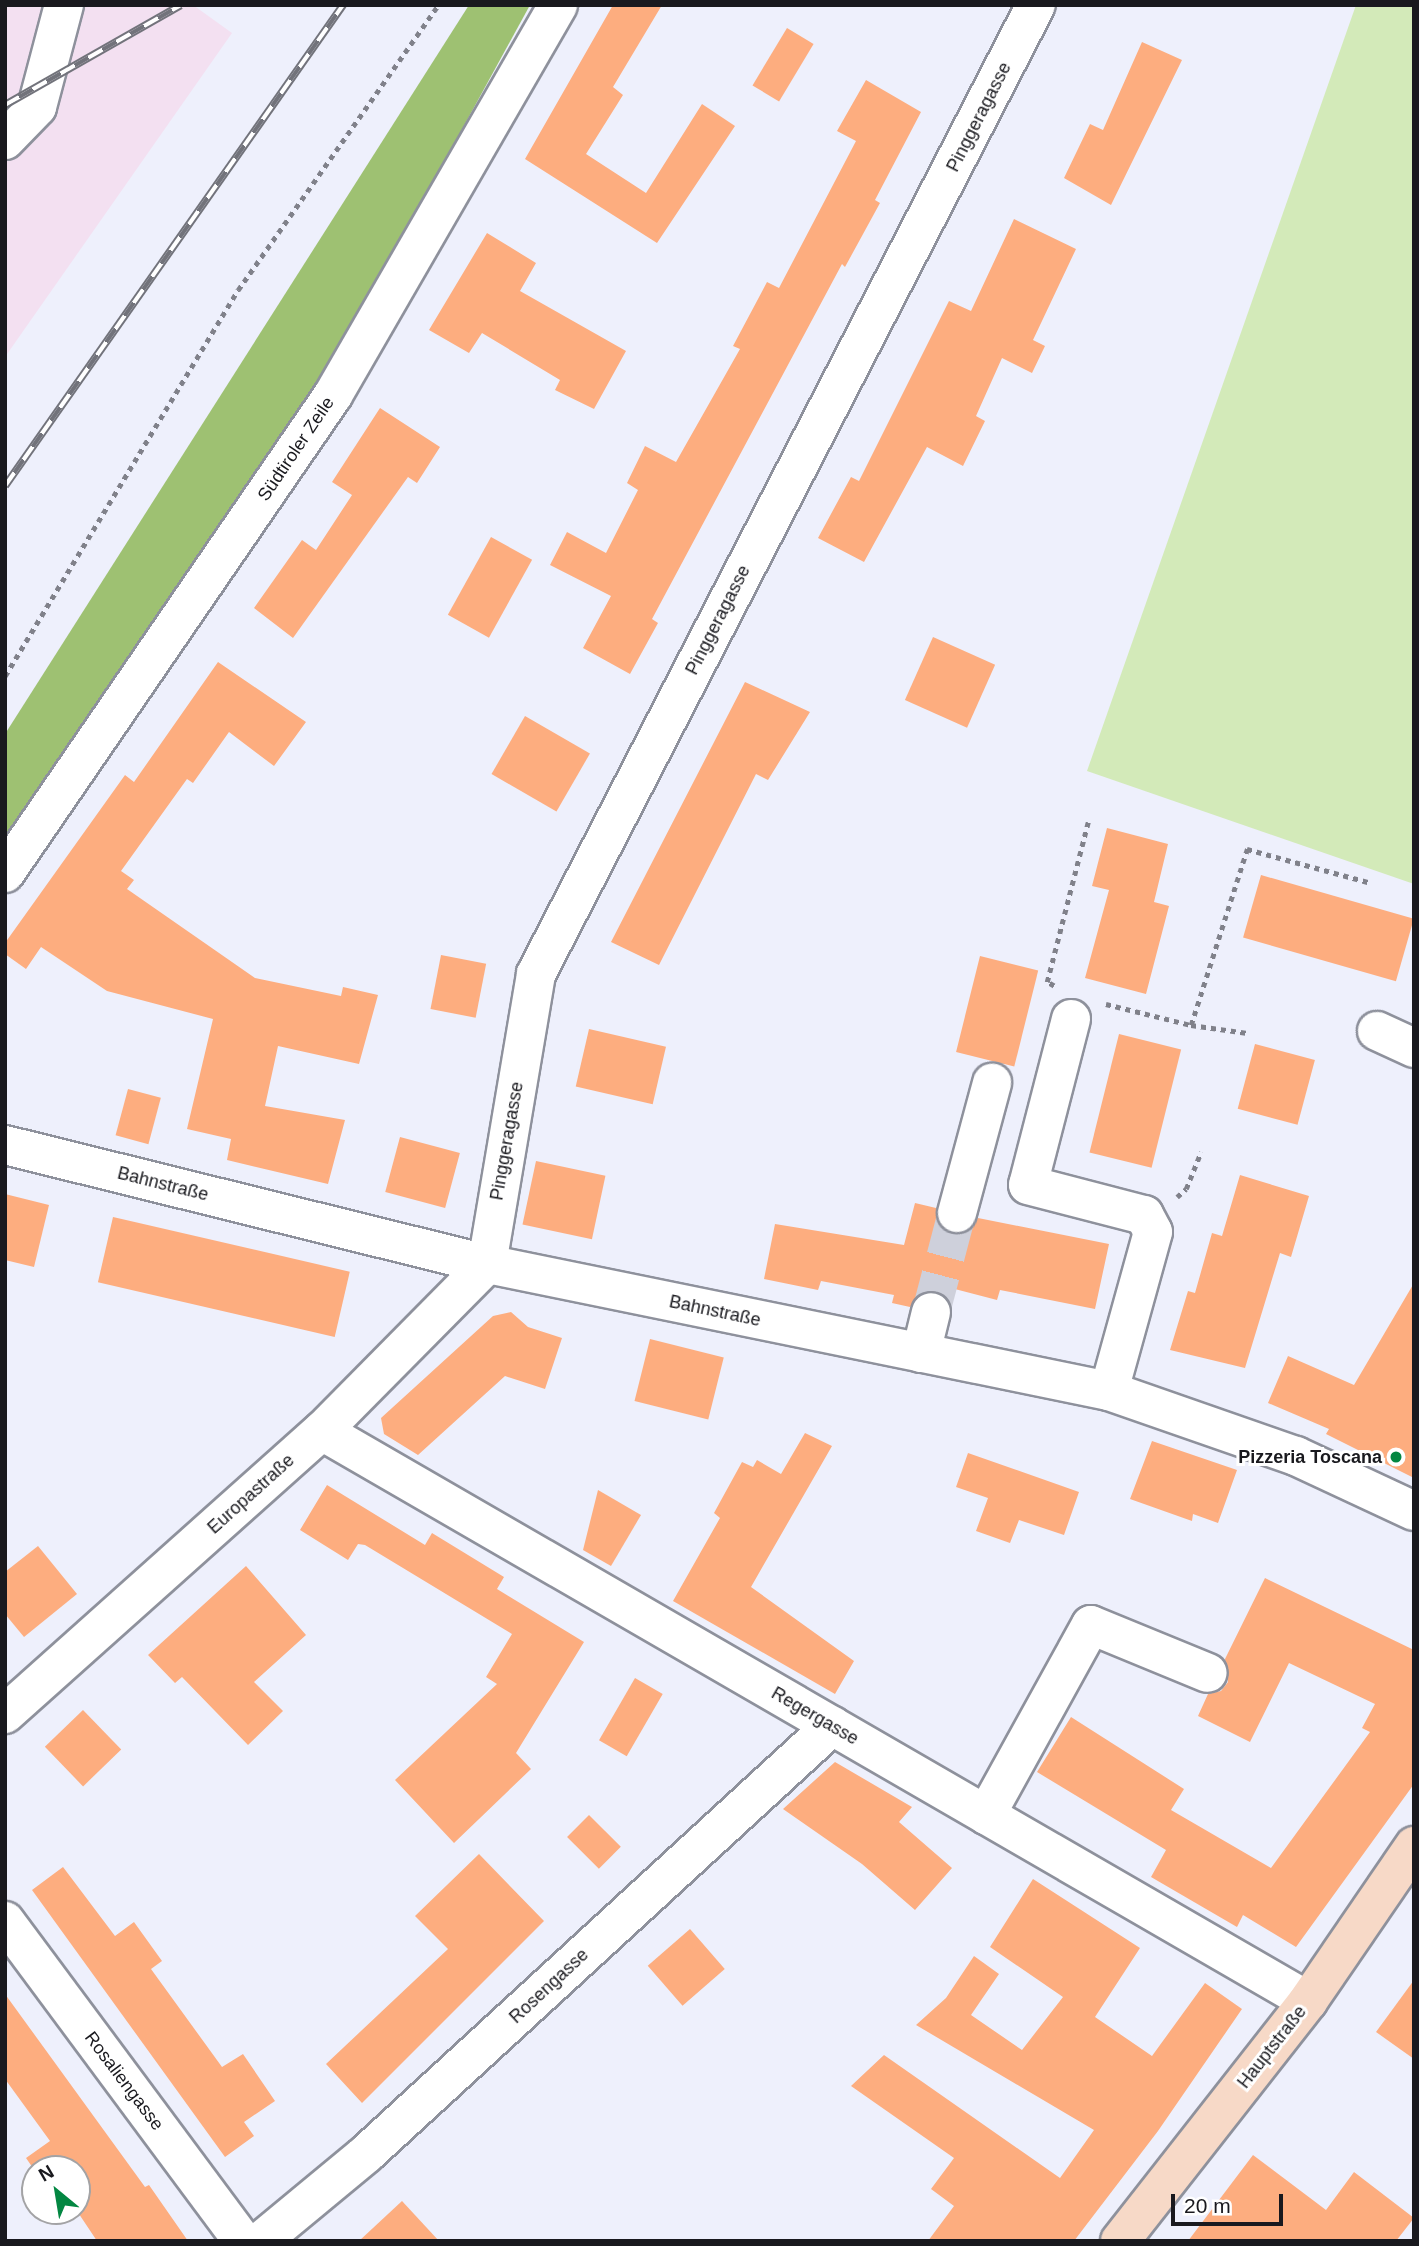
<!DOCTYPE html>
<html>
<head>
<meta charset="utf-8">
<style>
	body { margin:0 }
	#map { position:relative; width:1419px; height:2246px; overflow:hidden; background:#eef0fc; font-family:Helvetica,sans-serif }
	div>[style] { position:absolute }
	.industrial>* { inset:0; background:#f3e0f1 }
	.green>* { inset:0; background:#d3eab9 }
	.forest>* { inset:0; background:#9ec172 }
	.building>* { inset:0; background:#fdad7f; transform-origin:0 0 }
	.minor-tunnel>* { height:38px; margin-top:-19px; transform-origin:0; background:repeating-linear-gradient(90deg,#ced0db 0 38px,transparent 0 57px) }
	.path>* { height:4.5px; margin-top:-2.25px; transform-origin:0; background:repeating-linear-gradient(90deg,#80818a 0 5px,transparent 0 10px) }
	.roads { filter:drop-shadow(2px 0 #8e919c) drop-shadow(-2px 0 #8e919c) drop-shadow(0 2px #8e919c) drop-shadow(0 -2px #8e919c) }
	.minor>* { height:38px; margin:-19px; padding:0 19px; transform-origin:19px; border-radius:19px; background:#fff }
	.major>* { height:38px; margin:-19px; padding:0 19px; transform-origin:19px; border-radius:19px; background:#f7d9c7 }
	.rail>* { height:8px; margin-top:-4px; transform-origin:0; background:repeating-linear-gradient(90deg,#fff 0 16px,#72737b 0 32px); box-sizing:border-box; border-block:2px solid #72737b }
	.dots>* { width:19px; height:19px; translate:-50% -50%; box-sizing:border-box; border:4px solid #fff; border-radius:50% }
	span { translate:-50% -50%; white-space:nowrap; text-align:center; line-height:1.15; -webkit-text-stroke:6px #fff; paint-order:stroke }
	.street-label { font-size:18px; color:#19191e }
	.poi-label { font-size:18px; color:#19191e; font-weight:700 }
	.right { translate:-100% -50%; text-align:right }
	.frame { position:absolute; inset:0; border:7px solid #19191e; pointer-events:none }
	.north { position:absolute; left:21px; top:2155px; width:70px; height:70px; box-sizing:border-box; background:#fff; border:2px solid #a3a3a5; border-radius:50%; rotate:330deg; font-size:19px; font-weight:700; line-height:28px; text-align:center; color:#19191e }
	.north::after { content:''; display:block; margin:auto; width:24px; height:32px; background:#038742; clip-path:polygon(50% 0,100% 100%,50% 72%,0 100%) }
	.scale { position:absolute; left:1171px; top:2194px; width:112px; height:32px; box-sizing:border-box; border:4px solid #19191e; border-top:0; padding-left:9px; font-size:21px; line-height:24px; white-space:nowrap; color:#19191e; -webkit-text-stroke:5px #fff; paint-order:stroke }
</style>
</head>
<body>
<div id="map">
	<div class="industrial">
		<div style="clip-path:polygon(5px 5px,193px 5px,232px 33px,5px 357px)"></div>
	</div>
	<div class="green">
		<div style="clip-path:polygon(1356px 5px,1414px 5px,1414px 884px,1087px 771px)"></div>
	</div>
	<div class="forest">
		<div style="clip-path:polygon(469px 5px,530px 5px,354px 327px,176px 600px,5px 843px,5px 734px)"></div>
	</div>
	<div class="building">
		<div style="clip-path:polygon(613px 5px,662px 5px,613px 87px,623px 95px,586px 154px,646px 193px,702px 104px,735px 126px,657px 243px,525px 159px)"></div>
		<div style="left:787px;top:28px;width:31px;height:67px;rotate:31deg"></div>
		<div style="clip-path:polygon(1142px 42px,1182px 60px,1111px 205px,1064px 178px,1090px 124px,1103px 130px)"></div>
		<div style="clip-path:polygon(866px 80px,921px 112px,875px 200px,880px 203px,845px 267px,842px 264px,652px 619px,658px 623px,630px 674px,583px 648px,611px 596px,550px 565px,567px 532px,606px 553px,638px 490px,627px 483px,645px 446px,676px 462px,740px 349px,733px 346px,767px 282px,779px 288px,856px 141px,837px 131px)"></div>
		<div style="clip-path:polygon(1014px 219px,1076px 249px,1033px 340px,1045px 346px,1032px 373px,1002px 358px,976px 416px,985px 421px,963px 466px,927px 447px,864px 562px,818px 538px,851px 477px,859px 481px,949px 301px,971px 311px)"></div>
		<div style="clip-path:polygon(487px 233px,536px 263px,520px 291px,626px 351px,594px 409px,555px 390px,560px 380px,482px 333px,469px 353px,429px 330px)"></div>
		<div style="clip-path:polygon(380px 408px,440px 447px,417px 483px,408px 477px,293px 638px,254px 608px,302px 540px,316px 550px,352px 495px,332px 482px)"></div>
		<div style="left:491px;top:537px;width:47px;height:89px;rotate:29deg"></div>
		<div style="left:933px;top:637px;width:68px;height:69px;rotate:24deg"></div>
		<div style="clip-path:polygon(218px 662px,306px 722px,274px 766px,229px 732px,193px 783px,187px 779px,121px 871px,134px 880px,127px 889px,255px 978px,341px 996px,343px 987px,378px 995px,359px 1064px,278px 1046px,265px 1106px,345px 1120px,328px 1184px,227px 1160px,231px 1139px,187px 1129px,213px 1019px,107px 991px,41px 947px,26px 969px,5px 954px,5px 943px,125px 775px,134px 782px)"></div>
		<div style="clip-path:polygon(745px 682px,810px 712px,768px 780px,756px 774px,659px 965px,611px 942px)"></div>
		<div style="left:525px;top:716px;width:75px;height:67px;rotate:30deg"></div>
		<div style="clip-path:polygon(1107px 828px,1168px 844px,1154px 902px,1169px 906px,1146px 994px,1085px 978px,1109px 890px,1092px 886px)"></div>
		<div style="left:1261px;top:875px;width:159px;height:65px;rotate:16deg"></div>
		<div style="left:441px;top:955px;width:46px;height:55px;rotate:11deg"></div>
		<div style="left:980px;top:956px;width:60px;height:99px;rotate:14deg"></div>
		<div style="left:589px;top:1029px;width:79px;height:59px;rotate:13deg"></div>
		<div style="left:1119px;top:1034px;width:64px;height:122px;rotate:14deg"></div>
		<div style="left:1255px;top:1044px;width:62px;height:67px;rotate:15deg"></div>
		<div style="left:128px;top:1089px;width:34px;height:48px;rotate:15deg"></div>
		<div style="left:400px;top:1137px;width:62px;height:57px;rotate:15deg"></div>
		<div style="left:536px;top:1161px;width:71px;height:65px;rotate:12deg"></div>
		<div style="clip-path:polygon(1240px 1175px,1309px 1196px,1291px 1257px,1280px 1253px,1245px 1368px,1170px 1350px,1188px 1291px,1195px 1293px,1212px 1233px,1222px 1236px)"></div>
		<div style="clip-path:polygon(5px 1194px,49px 1205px,34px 1267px,5px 1260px)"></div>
		<div style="clip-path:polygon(915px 1203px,936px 1208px,941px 1228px,952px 1234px,972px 1229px,978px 1218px,1109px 1244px,1095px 1309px,1000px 1290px,997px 1300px,951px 1288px,948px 1300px,937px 1291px,926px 1291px,910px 1307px,892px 1303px,894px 1295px,821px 1281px,818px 1290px,764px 1279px,775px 1224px,904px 1245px)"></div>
		<div style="left:113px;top:1217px;width:243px;height:67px;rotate:13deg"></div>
		<div style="clip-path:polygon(1414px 1283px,1414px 1478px,1326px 1434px,1329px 1429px,1268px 1403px,1288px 1356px,1354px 1385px)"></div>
		<div style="clip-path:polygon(511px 1312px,528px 1327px,562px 1338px,545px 1389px,505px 1376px,418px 1455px,384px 1434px,381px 1418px,493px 1316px)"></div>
		<div style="left:650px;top:1339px;width:76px;height:64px;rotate:14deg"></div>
		<div style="clip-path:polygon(805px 1433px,832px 1446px,751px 1587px,854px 1661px,835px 1694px,673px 1601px,720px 1518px,714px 1513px,742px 1462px,753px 1467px,757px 1460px,781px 1474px)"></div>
		<div style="clip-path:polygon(1152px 1441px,1237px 1470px,1218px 1523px,1193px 1514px,1192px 1521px,1130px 1499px)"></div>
		<div style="clip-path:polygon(968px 1453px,1079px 1492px,1064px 1535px,1019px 1520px,1010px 1543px,976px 1531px,988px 1498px,956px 1487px)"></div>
		<div style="clip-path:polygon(327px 1485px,425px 1545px,432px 1533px,504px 1577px,497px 1589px,584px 1642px,516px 1753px,531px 1769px,454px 1843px,395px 1780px,497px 1684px,486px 1677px,512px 1634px,365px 1545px,358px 1544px,348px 1560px,300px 1530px)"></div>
		<div style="clip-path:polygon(598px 1490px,641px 1515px,611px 1566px,583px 1550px)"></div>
		<div style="clip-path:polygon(38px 1546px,77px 1594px,24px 1637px,5px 1614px,5px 1572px)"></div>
		<div style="clip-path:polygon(246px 1566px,306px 1635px,254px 1682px,283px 1711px,248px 1745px,182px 1677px,175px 1683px,148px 1655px)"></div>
		<div style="clip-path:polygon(1265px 1578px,1414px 1650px,1414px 1784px,1296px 1947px,1243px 1915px,1237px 1927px,1151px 1877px,1166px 1850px,1037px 1772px,1071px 1717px,1184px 1789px,1171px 1810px,1271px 1868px,1370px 1732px,1362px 1728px,1375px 1704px,1289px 1663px,1250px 1742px,1198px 1716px,1208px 1694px,1221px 1691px,1228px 1682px,1225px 1659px)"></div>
		<div style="left:635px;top:1678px;width:32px;height:72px;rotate:30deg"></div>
		<div style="left:83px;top:1710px;width:55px;height:53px;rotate:46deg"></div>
		<div style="clip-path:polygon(835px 1762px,912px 1807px,899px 1822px,952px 1868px,915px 1910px,862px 1864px,783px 1809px)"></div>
		<div style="left:589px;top:1815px;width:45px;height:31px;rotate:45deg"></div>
		<div style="clip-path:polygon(479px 1854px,544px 1921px,362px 2103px,326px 2064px,448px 1949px,415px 1916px)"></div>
		<div style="clip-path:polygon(63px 1867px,115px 1936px,134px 1922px,162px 1961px,151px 1969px,222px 2067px,243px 2054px,275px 2101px,244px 2122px,254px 2136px,225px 2157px,32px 1890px)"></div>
		<div style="clip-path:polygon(1033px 1879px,1140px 1948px,1095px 2017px,1152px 2056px,1205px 1983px,1242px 2009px,1158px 2131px,1074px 2241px,928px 2241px,954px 2206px,931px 2189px,954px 2158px,851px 2086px,884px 2055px,1060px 2178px,1094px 2130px,916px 2025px,946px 1998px,974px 1956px,999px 1974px,971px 2015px,1022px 2050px,1063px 1997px,990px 1947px)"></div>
		<div style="left:690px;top:1929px;width:53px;height:56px;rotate:49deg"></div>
		<div style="clip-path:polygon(1414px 1980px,1414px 2059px,1376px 2032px)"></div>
		<div style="clip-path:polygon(5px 1994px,145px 2187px,149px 2185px,188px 2241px,97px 2241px,77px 2211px,77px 2169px,35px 2171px,26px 2158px,50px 2141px,5px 2079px)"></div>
		<div style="clip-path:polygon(1253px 2155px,1326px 2210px,1354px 2172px,1414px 2218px,1396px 2241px,1188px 2241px)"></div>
		<div style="clip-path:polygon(402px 2201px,439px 2241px,359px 2241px)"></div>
	</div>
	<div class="minor-tunnel">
		<div style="left:931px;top:1312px;width:102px;rotate:-75.3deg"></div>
	</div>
	<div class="path">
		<div style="left:5px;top:676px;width:451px;rotate:-58.9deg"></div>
		<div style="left:238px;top:290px;width:348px;rotate:-54.9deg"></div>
		<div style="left:1054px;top:986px;width:8px;rotate:-150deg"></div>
		<div style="left:1047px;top:982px;width:165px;rotate:-75.6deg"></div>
		<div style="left:1106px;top:1004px;width:88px;rotate:13.9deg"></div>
		<div style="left:1191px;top:1025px;width:185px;rotate:-72.3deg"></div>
		<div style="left:1247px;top:849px;width:129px;rotate:15.3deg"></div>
		<div style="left:1191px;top:1025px;width:57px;rotate:8.1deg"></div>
		<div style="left:1177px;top:1197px;width:12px;rotate:-42deg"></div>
		<div style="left:1186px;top:1189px;width:40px;rotate:-68deg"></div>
	</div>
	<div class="roads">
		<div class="minor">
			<div style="left:5px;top:140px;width:46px;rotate:-45.9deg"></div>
			<div style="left:37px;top:107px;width:106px;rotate:-75.2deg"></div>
			<div style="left:5px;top:873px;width:580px;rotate:-55.54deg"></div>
			<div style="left:333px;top:395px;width:450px;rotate:-60deg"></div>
			<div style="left:1071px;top:1019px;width:171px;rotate:104.5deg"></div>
			<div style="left:1028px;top:1185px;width:120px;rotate:14.5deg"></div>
			<div style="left:1144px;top:1215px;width:19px;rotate:62deg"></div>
			<div style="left:1153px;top:1232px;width:165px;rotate:105.5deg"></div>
			<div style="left:1377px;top:1031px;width:41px;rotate:24.7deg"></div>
			<div style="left:5px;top:1145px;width:496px;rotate:13.9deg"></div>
			<div style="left:487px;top:1264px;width:635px;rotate:11.54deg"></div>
			<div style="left:1109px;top:1391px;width:198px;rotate:19.2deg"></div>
			<div style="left:1296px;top:1456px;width:130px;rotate:25deg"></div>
			<div style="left:957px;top:1213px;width:135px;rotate:-74.9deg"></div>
			<div style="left:921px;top:1353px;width:42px;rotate:-76.3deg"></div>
			<div style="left:322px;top:1431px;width:1139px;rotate:30.03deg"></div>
			<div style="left:5px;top:1714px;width:425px;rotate:-41.8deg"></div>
			<div style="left:322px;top:1431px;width:235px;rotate:-45.3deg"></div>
			<div style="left:487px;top:1264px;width:294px;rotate:-80.4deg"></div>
			<div style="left:536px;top:974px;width:1090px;rotate:-62.71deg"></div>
			<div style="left:986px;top:1815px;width:217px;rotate:-61.1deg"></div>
			<div style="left:1091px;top:1625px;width:126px;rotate:22.3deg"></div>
			<div style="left:5px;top:1921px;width:399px;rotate:53.4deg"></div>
			<div style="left:261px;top:2241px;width:136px;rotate:-39.6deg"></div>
			<div style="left:366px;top:2154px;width:633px;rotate:-42.57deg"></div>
		</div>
		<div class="major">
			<div style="left:1120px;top:2241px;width:305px;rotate:-51.9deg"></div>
			<div style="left:1308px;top:2001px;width:188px;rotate:-55.6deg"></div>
		</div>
	</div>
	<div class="rail">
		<div style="left:5px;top:105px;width:202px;rotate:-29.6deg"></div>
		<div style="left:5px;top:486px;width:588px;rotate:-54.9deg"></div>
	</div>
	<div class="dots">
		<div style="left:1396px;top:1457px;background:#038742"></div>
	</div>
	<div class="street-label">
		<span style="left:979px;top:117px;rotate:-63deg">Pinggeragasse</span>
		<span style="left:296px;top:449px;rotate:-56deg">Südtiroler Zeile</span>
		<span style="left:718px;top:620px;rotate:-63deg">Pinggeragasse</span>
		<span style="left:507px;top:1141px;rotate:-80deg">Pinggeragasse</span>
		<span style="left:163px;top:1184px;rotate:14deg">Bahnstraße</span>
		<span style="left:715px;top:1311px;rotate:12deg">Bahnstraße</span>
		<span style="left:251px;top:1494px;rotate:-42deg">Europastraße</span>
		<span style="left:815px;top:1716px;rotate:30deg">Regergasse</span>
		<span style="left:549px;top:1986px;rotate:-43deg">Rosengasse</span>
		<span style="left:1272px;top:2047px;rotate:-52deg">Hauptstraße</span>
		<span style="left:124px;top:2081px;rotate:53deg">Rosaliengasse</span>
	</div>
	<div class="poi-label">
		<span class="right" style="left:1382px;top:1457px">Pizzeria Toscana</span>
	</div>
	<div class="frame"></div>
	<div class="north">N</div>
	<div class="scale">20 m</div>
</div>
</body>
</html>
